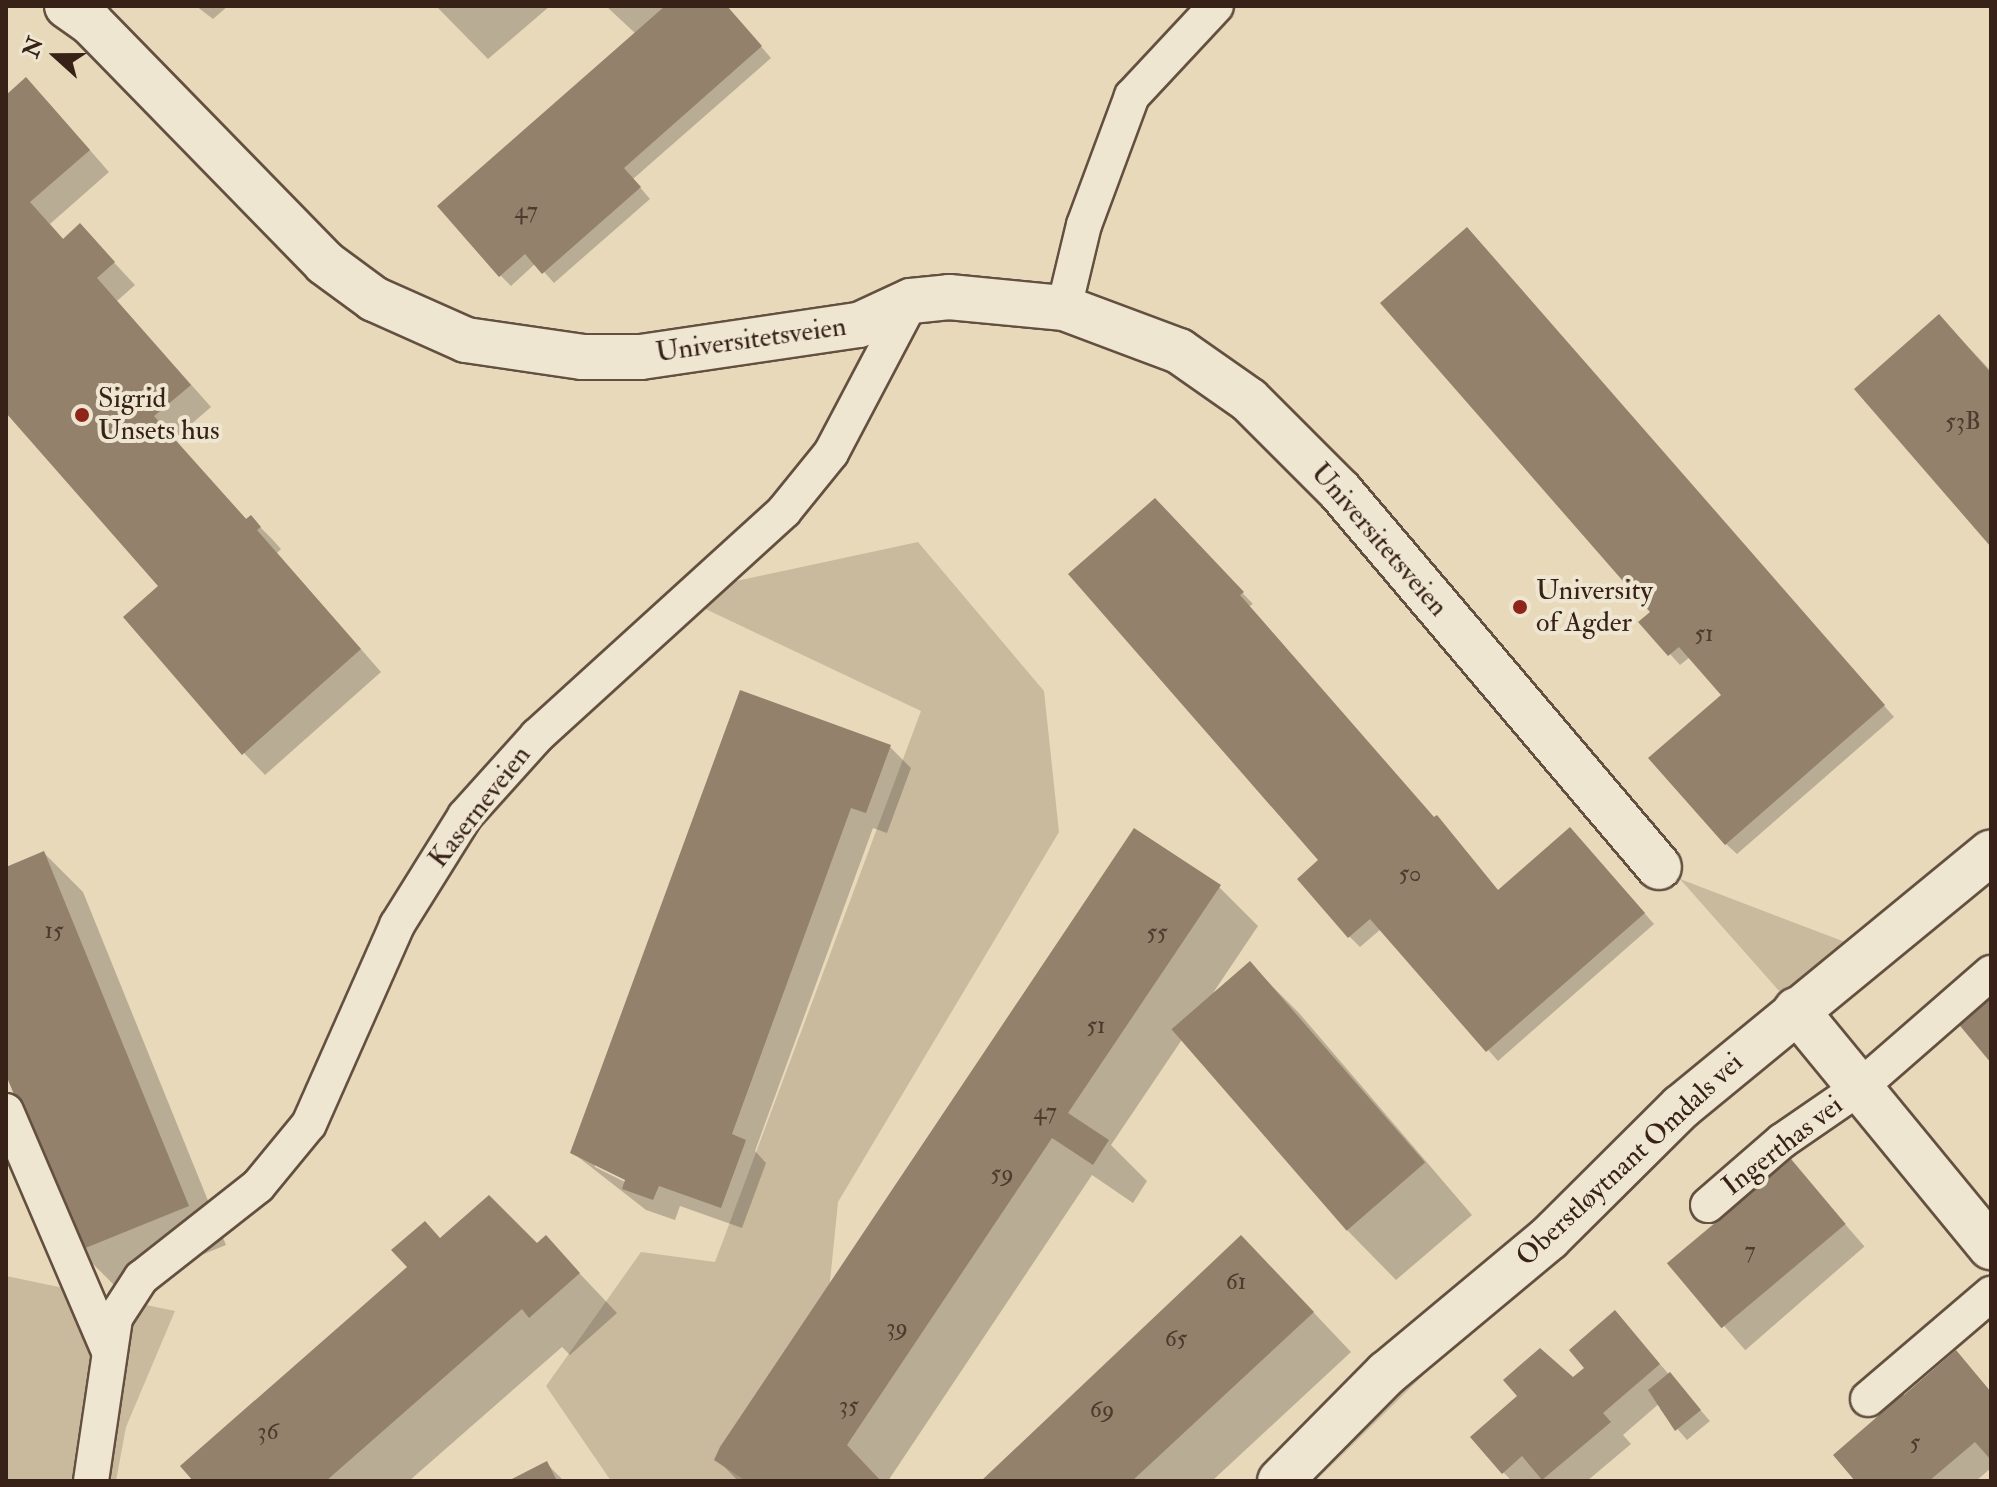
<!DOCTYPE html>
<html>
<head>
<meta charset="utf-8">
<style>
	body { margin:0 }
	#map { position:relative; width:1997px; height:1487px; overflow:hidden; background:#e7d9ba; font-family:"IM FELL Double Pica",serif }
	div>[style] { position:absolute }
	.green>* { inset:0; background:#c9ba9e }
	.shadow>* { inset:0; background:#0003; transform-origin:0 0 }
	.building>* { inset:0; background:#93816c; transform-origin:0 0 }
	.roads { filter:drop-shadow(2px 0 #645040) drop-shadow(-2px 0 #645040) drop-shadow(0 2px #645040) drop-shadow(0 -2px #645040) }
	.service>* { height:34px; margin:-17px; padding:0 17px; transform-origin:17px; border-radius:17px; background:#efe6d2 }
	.minor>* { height:44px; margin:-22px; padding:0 22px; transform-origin:22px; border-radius:22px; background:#efe6d2 }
	.dots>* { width:22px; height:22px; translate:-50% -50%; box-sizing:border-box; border:4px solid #efe6d2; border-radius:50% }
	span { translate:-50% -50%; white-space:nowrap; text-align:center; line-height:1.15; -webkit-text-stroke:8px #efe6d2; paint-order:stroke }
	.number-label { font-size:24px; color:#4f3a2d }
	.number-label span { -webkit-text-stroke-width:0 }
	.street-label { font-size:28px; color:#382218 }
	.poi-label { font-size:28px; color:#382218 }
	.left { translate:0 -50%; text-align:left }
	.frame { position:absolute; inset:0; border:8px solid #382218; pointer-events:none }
	.north { position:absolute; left:16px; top:16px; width:80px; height:80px; -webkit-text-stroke:6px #efe6d2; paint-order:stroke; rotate:291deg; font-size:22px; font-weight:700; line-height:32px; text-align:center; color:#382218 }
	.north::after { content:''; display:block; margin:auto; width:28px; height:36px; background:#382218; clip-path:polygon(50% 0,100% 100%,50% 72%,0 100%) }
</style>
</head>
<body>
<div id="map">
	<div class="green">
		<div style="clip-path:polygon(918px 542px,1044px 691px,1059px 832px,838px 1202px,810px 1481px,611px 1481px,546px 1386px,641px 1252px,715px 1262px,921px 711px,695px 604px,718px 585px)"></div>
		<div style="clip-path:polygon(1680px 879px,1874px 953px,1541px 1259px,1316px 1481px,1681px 1107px,1796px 1010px)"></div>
		<div style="clip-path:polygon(6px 1276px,175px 1311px,126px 1427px,116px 1481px,6px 1481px)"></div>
	</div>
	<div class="shadow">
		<div style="clip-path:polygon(196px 6px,228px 6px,213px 19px)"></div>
		<div style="clip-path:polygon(436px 6px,550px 6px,488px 59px)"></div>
		<div style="clip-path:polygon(606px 6px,726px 6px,771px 58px,633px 179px,650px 199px,554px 283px,536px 263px,511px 286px,500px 275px,636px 34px)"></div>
		<div style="clip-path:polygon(6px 98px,47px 101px,109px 172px,50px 224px,64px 240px,80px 226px,135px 285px,117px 301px,211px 407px,174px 439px,248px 521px,251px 518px,272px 539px,281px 549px,277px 553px,381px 672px,265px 775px,244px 753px,161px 587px,6px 410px)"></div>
		<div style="clip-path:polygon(1477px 240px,1894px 717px,1737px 854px,1726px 844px,1724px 695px,1690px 657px,1680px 665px,1641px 622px,1652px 612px)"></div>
		<div style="clip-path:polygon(1939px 316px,1991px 371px,1991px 544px)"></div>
		<div style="clip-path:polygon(1155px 501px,1253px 604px,1248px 607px,1499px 892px,1580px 840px,1654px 924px,1498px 1061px,1381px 929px,1360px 947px,1349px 936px,1321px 860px)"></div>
		<div style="clip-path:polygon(evenodd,890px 747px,911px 768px,887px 833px,873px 828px,755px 1151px,766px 1163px,742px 1228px,680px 1206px,675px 1220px,646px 1210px,573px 1153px,890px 747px,595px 1163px,635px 1183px,633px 1186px,595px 1167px,595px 1163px)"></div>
		<div style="clip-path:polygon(44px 853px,83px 892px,226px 1245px,118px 1289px,79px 1250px,6px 1070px,6px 869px)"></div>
		<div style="clip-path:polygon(1219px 887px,1258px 926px,1213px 993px,1250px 964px,1299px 1013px,1472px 1215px,1396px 1280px,1347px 1230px,1183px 1038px,1111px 1145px,1147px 1181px,1133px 1203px,1092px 1175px,888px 1481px,738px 1481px,717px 1459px)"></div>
		<div style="left:1791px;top:1162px;width:112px;height:158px;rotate:49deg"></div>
		<div style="clip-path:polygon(546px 1238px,617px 1313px,570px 1355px,562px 1347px,409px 1481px,196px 1481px,441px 1240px,537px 1246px)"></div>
		<div style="clip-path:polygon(1280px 1277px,1351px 1352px,1212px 1481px,983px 1481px)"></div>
		<div style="clip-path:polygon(1615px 1313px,1710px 1421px,1687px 1440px,1660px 1409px,1661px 1402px,1623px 1435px,1631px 1444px,1587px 1481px,1512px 1481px,1503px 1472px,1587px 1368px)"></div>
		<div style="clip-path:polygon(1956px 1353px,1991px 1392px,1991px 1468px,1976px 1481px,1857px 1481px,1904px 1397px)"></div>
		<div style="clip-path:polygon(546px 1463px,564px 1481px,512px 1481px)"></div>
	</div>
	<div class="building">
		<div style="clip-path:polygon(665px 6px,727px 6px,762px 46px,624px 168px,641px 187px,542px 274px,525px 254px,499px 277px,437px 206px)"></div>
		<div style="clip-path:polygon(26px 77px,90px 150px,30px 202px,63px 239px,80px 223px,115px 262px,97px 278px,191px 385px,154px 416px,246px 519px,251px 515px,261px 527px,257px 530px,361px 649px,242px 755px,123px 617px,158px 586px,6px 413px,6px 95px)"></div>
		<div style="clip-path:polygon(1467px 227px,1885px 705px,1725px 845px,1648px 758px,1721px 695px,1679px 647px,1668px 656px,1638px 622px,1650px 612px,1380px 303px)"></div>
		<div style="clip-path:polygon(1939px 314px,1991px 373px,1991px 547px,1854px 389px)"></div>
		<div style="clip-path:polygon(1155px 498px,1244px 592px,1240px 595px,1434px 817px,1437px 815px,1498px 890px,1570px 827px,1645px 913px,1486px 1052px,1370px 919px,1348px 938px,1297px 879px,1318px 860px,1068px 574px)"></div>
		<div style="clip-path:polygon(740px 690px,891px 745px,866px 813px,851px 808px,732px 1134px,746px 1140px,721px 1208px,659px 1186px,653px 1200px,622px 1189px,625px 1180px,570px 1153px)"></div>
		<div style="clip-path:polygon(1134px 828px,1221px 885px,1068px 1113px,1109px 1140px,1093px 1165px,1052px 1138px,847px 1445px,881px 1481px,746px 1481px,714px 1460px,720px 1447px)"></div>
		<div style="clip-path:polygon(44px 851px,189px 1206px,78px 1251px,6px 1075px,6px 867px)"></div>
		<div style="left:1250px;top:961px;width:267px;height:104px;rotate:49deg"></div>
		<div style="clip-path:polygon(1991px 991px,1991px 1063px,1956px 1021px)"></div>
		<div style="left:1791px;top:1159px;width:85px;height:162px;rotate:50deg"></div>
		<div style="clip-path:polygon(489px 1195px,537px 1243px,546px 1235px,580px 1273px,529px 1318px,522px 1309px,326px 1481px,193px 1481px,180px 1466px,407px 1267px,391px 1250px,425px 1221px,440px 1238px)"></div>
		<div style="clip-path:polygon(1241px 1235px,1314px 1312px,1132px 1481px,981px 1481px)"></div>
		<div style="clip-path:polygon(1615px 1310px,1660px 1364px,1603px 1413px,1611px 1422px,1542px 1480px,1522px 1456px,1502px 1474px,1470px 1437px,1517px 1396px,1503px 1380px,1540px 1348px,1573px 1377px,1584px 1368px,1569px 1350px)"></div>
		<div style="clip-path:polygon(1956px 1350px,1991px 1392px,1991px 1460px,1975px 1442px,1929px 1481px,1855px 1481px,1833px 1455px,1885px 1410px,1882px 1405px,1899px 1390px,1904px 1395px)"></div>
		<div style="clip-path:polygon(1670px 1372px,1701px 1410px,1675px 1431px,1648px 1390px)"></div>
		<div style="clip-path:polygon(547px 1461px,557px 1481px,508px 1481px)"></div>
	</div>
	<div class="roads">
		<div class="service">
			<div style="left:1064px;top:308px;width:85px;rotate:-76.5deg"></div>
			<div style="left:1084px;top:225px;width:138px;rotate:-69.6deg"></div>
			<div style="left:1132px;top:96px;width:123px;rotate:-47deg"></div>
			<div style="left:6px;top:1111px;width:259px;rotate:66.8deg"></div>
			<div style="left:1708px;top:1205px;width:98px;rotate:-40.9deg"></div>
			<div style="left:1782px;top:1141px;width:93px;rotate:-34.5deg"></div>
			<div style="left:1859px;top:1088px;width:175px;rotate:-41.1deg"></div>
			<div style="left:1868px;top:1399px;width:162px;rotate:-40.5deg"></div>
			<div style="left:91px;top:1481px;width:165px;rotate:-81.6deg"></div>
			<div style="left:115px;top:1318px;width:48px;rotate:-57deg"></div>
			<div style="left:141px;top:1278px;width:149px;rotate:-38.2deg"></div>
			<div style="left:258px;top:1186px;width:80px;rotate:-50.6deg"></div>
			<div style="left:309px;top:1124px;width:218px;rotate:-66.1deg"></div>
			<div style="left:397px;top:925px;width:128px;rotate:-58deg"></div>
			<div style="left:465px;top:816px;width:108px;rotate:-48deg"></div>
			<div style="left:537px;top:736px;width:334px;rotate:-42.3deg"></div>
			<div style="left:784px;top:511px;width:75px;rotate:-51deg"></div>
			<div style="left:831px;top:453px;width:172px;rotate:-62.2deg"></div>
		</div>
		<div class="minor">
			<div style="left:67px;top:6px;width:29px;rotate:35deg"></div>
			<div style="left:91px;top:23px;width:335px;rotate:45.7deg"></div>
			<div style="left:325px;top:263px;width:61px;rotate:36.3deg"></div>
			<div style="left:374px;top:299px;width:101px;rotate:24deg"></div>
			<div style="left:466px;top:340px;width:117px;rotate:8.3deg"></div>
			<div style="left:582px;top:357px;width:59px"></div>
			<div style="left:641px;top:357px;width:220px;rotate:-8.4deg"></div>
			<div style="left:859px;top:325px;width:57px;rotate:-24.8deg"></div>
			<div style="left:911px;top:301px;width:38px;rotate:-6deg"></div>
			<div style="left:949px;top:297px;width:116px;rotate:5.5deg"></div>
			<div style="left:1064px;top:308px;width:123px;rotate:20.5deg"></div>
			<div style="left:1179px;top:351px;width:85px;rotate:35deg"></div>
			<div style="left:1249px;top:400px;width:129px;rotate:45deg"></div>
			<div style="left:1340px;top:491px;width:493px;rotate:49.7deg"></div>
			<div style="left:1796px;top:1010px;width:307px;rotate:50.6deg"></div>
			<div style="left:1280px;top:1481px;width:152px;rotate:-45.3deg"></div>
			<div style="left:1387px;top:1373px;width:211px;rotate:-39.8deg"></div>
			<div style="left:1549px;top:1238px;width:186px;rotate:-44.8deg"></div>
			<div style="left:1681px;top:1107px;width:401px;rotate:-39.4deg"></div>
		</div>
	</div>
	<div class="dots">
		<div style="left:82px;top:415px;background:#8f2418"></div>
		<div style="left:1520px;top:607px;background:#8f2418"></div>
	</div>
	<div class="number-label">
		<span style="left:526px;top:211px">47</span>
		<span style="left:1963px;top:422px">53B</span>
		<span style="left:1704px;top:634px">51</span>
		<span style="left:1410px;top:874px">50</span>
		<span style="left:54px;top:931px">15</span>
		<span style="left:1157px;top:933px">55</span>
		<span style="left:1096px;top:1026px">51</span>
		<span style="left:1045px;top:1112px">47</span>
		<span style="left:1002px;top:1174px">59</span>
		<span style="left:1750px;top:1251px">7</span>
		<span style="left:1236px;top:1282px">61</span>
		<span style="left:897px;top:1328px">39</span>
		<span style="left:1176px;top:1339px">65</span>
		<span style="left:849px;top:1406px">35</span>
		<span style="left:1102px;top:1410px">69</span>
		<span style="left:268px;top:1432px">36</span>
		<span style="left:1915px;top:1443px">5</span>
	</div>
	<div class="street-label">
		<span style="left:751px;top:340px;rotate:-8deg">Universitetsveien</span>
		<span style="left:1379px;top:540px;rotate:49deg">Universitetsveien</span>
		<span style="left:480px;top:807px;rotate:-52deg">Kaserneveien</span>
		<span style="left:1783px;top:1146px;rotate:-38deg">Ingerthas vei</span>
		<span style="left:1630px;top:1160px;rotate:-43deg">Oberstløytnant Omdals vei</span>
	</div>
	<div class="poi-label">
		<span class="left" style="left:98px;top:415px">Sigrid<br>Unsets hus</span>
		<span class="left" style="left:1536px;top:607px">University<br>of Agder</span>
	</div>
	<div class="frame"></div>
	<div class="north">N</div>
</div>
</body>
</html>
